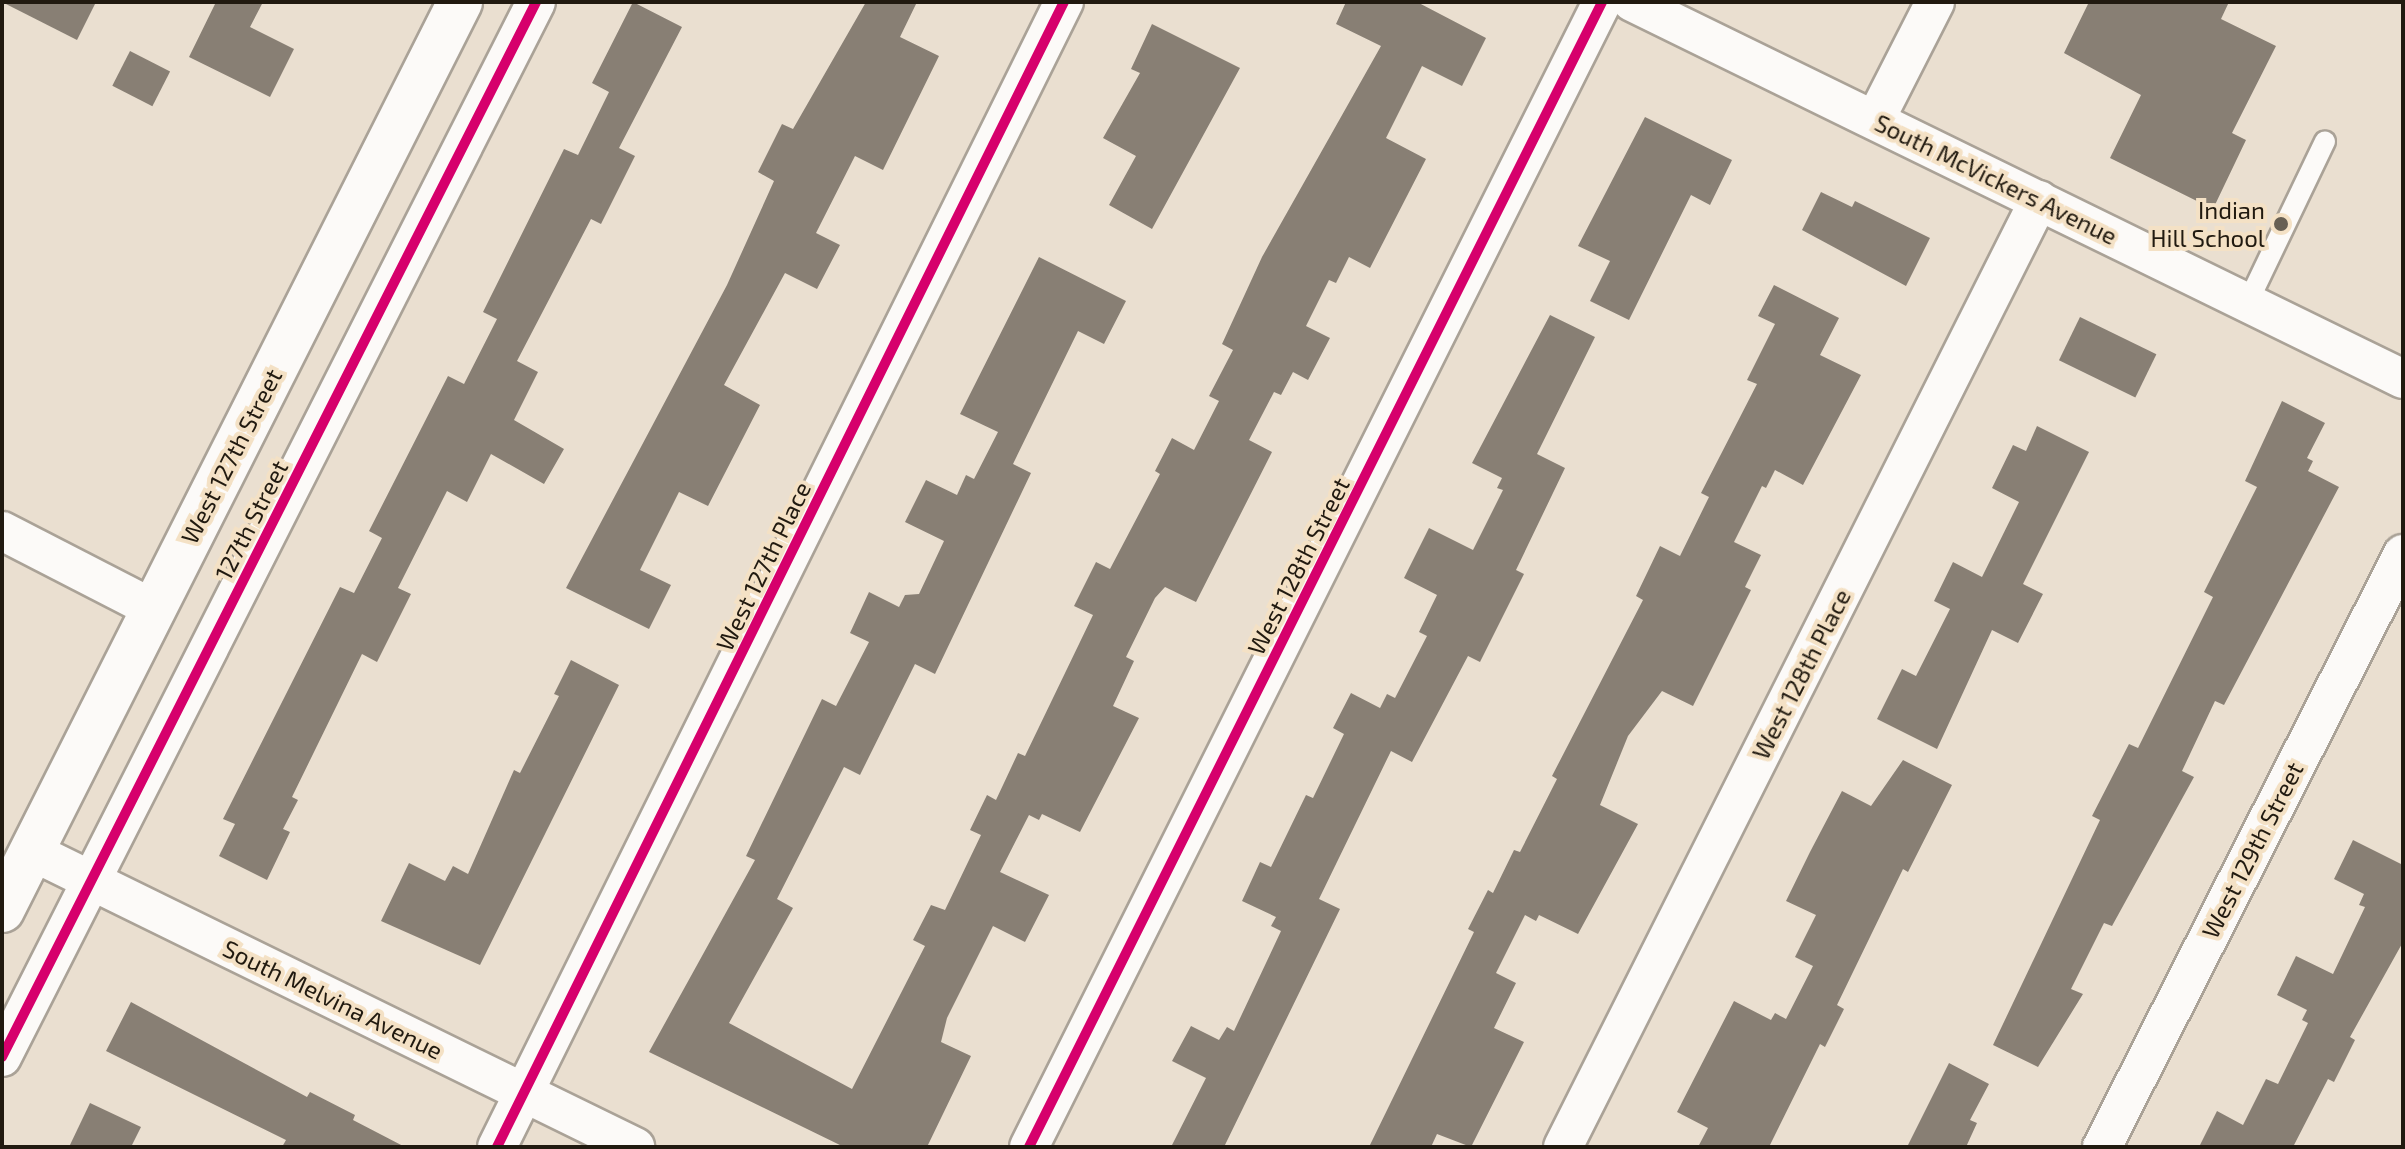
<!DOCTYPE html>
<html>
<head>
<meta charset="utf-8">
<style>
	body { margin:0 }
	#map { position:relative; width:2405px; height:1149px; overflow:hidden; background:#eadfd0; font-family:"Exo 2",sans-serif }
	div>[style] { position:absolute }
	.building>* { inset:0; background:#887f74; transform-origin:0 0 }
	.roads { filter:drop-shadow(2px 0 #aaa297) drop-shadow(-2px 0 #aaa297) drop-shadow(0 2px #aaa297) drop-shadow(0 -2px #aaa297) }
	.lane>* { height:20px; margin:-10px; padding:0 10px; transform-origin:10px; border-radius:10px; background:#fcfaf8 }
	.street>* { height:38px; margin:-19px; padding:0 19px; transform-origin:19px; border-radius:19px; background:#fcfaf8 }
	.secondary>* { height:44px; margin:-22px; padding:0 22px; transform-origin:22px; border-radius:22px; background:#fcfaf8 }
	.cycleway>* { height:10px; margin:-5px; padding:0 5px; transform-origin:5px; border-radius:5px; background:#d6006c }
	.dots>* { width:22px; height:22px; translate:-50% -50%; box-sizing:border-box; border:4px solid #f4e1c5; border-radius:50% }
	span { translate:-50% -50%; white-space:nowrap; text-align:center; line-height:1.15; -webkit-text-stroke:8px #f4e1c5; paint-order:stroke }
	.street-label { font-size:24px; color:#211a10 }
	.poi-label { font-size:24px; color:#211a10 }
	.right { translate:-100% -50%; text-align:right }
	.frame { position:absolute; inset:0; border:4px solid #211a10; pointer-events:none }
</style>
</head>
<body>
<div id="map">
	<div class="building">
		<div style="clip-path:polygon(2px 2px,96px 2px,77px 40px)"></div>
		<div style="clip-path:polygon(216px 2px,263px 2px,250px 27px,294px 49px,270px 97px,189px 57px)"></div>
		<div style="clip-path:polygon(633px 2px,682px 27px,619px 148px,635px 156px,601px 224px,591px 219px,517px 361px,538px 372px,514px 420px,564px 449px,544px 484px,491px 454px,467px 502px,447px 491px,398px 588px,411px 594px,377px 662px,362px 654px,292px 797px,298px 800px,283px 829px,290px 832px,267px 880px,219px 856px,235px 824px,223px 819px,340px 587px,354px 593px,382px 538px,369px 531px,448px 376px,464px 384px,497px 319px,483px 312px,564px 149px,578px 155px,609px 92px,592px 83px)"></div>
		<div style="clip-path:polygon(866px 2px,917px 2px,900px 37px,939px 56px,883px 170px,855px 156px,816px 233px,840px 245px,817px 289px,785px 273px,724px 385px,760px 405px,708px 506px,679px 492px,640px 570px,671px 585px,649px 629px,566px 588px,727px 285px,774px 181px,758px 172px,782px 124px,793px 129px)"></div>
		<div style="clip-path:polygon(1346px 2px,1417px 2px,1486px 38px,1462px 86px,1422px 66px,1386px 138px,1426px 159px,1370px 268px,1349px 257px,1336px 283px,1329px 280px,1306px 326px,1330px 338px,1308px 380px,1293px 372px,1281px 395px,1274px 392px,1249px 440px,1272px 452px,1196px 602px,1165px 587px,1155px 598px,1126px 657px,1134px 661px,1113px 706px,1139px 718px,1080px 832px,1042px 814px,1039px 820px,1029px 815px,1000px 872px,1049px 895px,1025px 942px,993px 926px,947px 1018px,941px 1042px,971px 1056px,927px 1147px,844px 1147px,649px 1052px,755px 860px,746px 856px,822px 699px,836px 706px,869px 642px,850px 633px,869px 592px,899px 607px,905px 595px,919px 594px,944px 541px,905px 522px,926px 480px,957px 495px,966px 475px,974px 479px,998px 432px,960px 414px,1039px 257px,1126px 301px,1104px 344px,1078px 331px,1013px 464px,1031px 473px,935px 674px,915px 664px,860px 775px,844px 767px,777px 899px,793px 908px,729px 1023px,852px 1089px,925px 946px,913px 940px,931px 905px,945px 910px,981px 835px,970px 830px,987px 795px,996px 800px,1018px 753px,1025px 756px,1093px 615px,1074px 606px,1096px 562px,1110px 569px,1160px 474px,1155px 471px,1172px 438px,1194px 450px,1219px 401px,1209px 396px,1233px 350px,1222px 344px,1262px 257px,1381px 46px,1336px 24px)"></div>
		<div style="clip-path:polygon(2089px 2px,2229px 2px,2221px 19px,2276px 46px,2232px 133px,2246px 140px,2213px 209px,2110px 158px,2141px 95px,2064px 53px)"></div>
		<div style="clip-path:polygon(1152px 24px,1240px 68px,1152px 229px,1109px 205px,1136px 156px,1103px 138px,1140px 73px,1131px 69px)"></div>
		<div style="left:130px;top:51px;width:45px;height:39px;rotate:27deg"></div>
		<div style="clip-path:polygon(1645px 117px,1732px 160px,1710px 205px,1691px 195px,1629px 320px,1590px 301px,1610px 261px,1578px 246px)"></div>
		<div style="clip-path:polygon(1821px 192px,1852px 207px,1855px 201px,1930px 238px,1906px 286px,1802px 230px)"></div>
		<div style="clip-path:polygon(1774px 285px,1839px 318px,1820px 355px,1861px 375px,1803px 485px,1775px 470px,1766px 488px,1762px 486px,1734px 542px,1761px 555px,1745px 587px,1751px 590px,1693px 706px,1662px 691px,1628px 736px,1600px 805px,1638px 824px,1578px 934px,1539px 915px,1536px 921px,1525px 915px,1496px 973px,1516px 983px,1494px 1028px,1524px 1042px,1471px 1147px,1437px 1134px,1431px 1147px,1369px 1147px,1474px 932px,1468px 929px,1488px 890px,1493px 893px,1514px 850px,1520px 852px,1557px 779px,1552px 776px,1643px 600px,1636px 596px,1660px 546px,1680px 556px,1709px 497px,1701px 493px,1757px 384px,1747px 380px,1775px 324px,1758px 316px)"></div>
		<div style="clip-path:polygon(1550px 315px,1595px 337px,1537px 454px,1565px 468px,1516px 570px,1524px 574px,1480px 662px,1468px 656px,1412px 762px,1391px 751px,1319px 899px,1340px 909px,1224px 1147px,1171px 1147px,1206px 1078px,1172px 1061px,1191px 1026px,1219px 1040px,1227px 1027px,1234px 1031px,1281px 931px,1271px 926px,1276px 917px,1242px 901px,1260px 862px,1271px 867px,1306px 795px,1313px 798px,1344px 734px,1333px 728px,1351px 693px,1380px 708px,1387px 694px,1395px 698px,1427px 636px,1419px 632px,1437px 595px,1404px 578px,1429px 528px,1473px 550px,1503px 490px,1497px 488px,1502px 478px,1472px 463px)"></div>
		<div style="left:2080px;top:317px;width:85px;height:48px;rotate:26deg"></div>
		<div style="clip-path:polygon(2282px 401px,2325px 423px,2307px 458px,2313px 461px,2308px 471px,2339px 487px,2224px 705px,2215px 701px,2182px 771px,2194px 777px,2112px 926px,2104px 923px,2071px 989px,2083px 994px,2038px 1067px,1993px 1045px,2100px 820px,2092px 816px,2129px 744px,2138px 748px,2213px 597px,2204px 592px,2257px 487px,2245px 481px)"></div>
		<div style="clip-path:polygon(2037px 426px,2089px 452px,2023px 584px,2043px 594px,2018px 643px,1992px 630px,1937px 749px,1877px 719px,1902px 669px,1916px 676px,1950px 609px,1934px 601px,1953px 562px,1982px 577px,2019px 502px,1992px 488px,2013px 445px,2026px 451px)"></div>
		<div style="clip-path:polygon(571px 660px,619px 685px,480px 965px,381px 921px,409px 863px,445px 881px,453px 866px,468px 874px,514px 770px,520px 773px,559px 696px,554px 694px)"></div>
		<div style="clip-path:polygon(1903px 760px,1952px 785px,1908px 872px,1903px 869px,1837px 1005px,1844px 1009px,1825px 1047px,1820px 1044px,1769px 1147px,1698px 1147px,1708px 1128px,1677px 1112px,1734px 1001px,1771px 1020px,1775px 1013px,1786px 1019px,1813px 966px,1795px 957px,1816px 915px,1786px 901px,1810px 852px,1842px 791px,1871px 806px)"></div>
		<div style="clip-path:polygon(2353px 840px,2403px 865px,2403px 942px,2350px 1037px,2355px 1040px,2334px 1082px,2328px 1079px,2293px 1147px,2199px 1147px,2217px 1111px,2243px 1125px,2266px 1079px,2278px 1084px,2308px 1023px,2302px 1020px,2307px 1010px,2277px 995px,2296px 956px,2333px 974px,2365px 907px,2359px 905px,2364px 894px,2334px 879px)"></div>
		<div style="clip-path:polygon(131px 1002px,307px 1097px,310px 1092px,355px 1115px,353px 1120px,405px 1147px,282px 1147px,286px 1140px,106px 1051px)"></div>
		<div style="clip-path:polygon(1949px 1063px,1989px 1084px,1970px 1120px,1977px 1123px,1966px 1147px,1907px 1147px)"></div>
		<div style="clip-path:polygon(90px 1103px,141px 1127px,131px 1147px,69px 1147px)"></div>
	</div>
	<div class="roads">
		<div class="lane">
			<div style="left:2248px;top:302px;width:178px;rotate:-64.4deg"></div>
		</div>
		<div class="street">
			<div style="left:1632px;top:2px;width:858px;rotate:26.06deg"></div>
			<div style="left:1875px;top:120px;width:132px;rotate:-63deg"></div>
			<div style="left:2px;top:531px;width:171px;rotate:27.2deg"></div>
			<div style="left:31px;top:851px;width:673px;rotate:26.11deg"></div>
			<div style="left:2px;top:1057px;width:1182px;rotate:-63.15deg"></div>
			<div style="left:497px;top:1147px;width:1278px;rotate:-63.66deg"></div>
			<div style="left:1029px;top:1147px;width:1280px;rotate:-63.41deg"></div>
			<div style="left:1563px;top:1147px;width:1060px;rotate:-63.31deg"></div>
			<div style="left:2102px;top:1147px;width:665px;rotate:-63.09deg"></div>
		</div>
		<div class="secondary">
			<div style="left:2px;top:910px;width:1017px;rotate:-63.23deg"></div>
		</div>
	</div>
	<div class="cycleway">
		<div style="left:2px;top:1057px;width:1182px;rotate:-63.15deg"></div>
		<div style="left:497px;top:1147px;width:1278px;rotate:-63.66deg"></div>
		<div style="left:1029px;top:1147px;width:1280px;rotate:-63.41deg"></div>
	</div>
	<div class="dots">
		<div style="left:2281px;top:224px;background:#675f53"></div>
	</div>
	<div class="street-label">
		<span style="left:1996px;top:179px;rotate:26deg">South McVickers Avenue</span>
		<span style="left:231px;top:456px;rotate:-63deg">West 127th Street</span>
		<span style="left:251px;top:520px;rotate:-63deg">127th Street</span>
		<span style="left:763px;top:566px;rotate:-64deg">West 127th Place</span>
		<span style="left:1298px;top:566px;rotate:-63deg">West 128th Street</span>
		<span style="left:1801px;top:674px;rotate:-63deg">West 128th Place</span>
		<span style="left:2252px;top:850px;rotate:-63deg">West 129th Street</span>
		<span style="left:333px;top:999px;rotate:26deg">South Melvina Avenue</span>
	</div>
	<div class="poi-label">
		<span class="right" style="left:2265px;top:224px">Indian<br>Hill School</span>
	</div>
	<div class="frame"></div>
</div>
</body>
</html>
